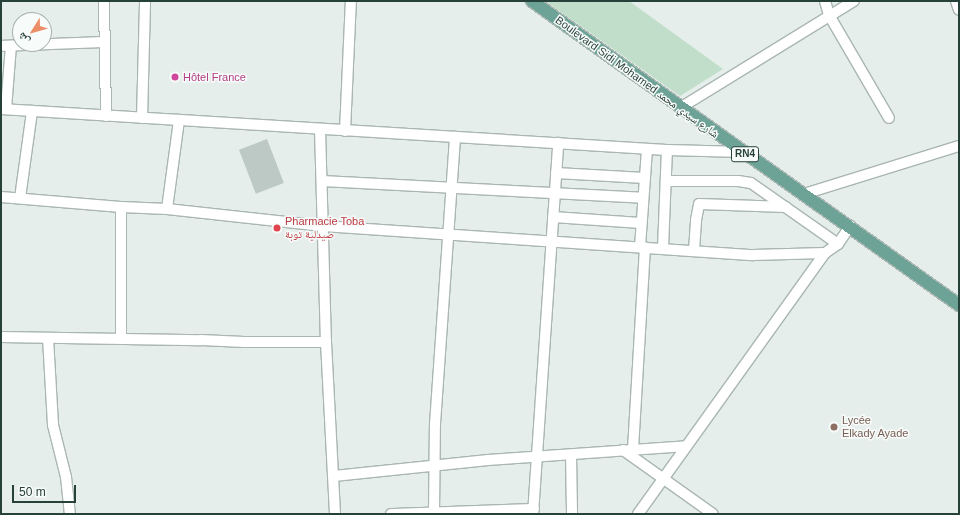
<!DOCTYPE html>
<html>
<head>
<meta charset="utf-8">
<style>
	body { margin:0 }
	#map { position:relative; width:960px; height:515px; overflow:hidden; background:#e6eeeb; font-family:Arial,"Noto Naskh Arabic",sans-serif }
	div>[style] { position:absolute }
	.green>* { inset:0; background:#c1deca }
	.building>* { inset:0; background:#bcc9c4; transform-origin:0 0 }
	.roads { filter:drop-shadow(1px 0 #a9b6b2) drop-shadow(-1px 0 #a9b6b2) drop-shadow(0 1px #a9b6b2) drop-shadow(0 -1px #a9b6b2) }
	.street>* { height:10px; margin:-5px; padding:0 5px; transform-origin:5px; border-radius:5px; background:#fff }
	.primary>* { height:12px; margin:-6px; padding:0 6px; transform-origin:6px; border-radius:6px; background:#6da296 }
	.dots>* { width:11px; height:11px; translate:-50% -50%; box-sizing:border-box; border:2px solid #f7fbf9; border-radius:50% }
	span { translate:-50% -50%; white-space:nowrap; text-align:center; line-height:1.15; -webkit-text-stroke:3px #f7fbf9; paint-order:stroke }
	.shield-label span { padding:1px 3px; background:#f7fbf9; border:1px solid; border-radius:3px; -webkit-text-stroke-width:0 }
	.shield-label { font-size:10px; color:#26403a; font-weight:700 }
	.hotel-label { font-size:11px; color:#b23c85 }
	.left { translate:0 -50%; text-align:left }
	.street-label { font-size:11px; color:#26403a }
	.health-label { font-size:11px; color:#be3a42 }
	.education-label { font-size:11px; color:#785e54 }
	.frame { position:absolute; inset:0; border:2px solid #26403a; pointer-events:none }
	.north { position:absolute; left:12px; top:12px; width:40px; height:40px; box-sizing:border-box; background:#f7fbf9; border:1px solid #a3b0ad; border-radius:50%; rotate:233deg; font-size:11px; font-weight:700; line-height:16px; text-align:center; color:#26403a }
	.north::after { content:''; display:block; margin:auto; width:14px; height:18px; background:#ec8d67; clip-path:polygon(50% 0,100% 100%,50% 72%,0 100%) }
	.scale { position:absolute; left:12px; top:485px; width:64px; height:18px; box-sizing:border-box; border:2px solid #26403a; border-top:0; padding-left:5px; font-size:12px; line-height:14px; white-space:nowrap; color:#26403a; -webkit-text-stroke:3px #f7fbf9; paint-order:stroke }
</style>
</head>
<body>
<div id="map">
	<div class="green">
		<div style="clip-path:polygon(545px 1px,629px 1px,723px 69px,680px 96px)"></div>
	</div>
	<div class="building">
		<div style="left:267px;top:139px;width:47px;height:30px;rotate:69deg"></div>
	</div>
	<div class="roads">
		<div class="street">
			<div style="left:104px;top:1px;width:115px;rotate:89deg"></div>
			<div style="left:825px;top:1px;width:15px;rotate:74deg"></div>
			<div style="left:829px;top:15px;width:119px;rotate:59.8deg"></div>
			<div style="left:956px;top:1px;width:9px;rotate:72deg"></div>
			<div style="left:1px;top:46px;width:104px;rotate:-2.2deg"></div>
			<div style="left:680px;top:108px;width:204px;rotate:-31.6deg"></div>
			<div style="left:1px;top:109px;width:667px;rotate:3.52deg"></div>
			<div style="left:667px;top:150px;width:76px;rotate:1.5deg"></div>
			<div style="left:6px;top:109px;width:63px;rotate:-85.5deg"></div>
			<div style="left:142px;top:118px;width:117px;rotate:-88.5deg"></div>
			<div style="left:320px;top:129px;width:213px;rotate:88.4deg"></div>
			<div style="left:326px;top:342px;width:172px;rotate:87deg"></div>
			<div style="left:345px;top:131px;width:130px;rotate:-87.4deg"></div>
			<div style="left:556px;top:173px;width:89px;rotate:3.2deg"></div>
			<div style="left:322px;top:181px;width:321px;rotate:3deg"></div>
			<div style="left:666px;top:181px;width:72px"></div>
			<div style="left:738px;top:181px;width:13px;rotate:9deg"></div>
			<div style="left:751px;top:183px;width:106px;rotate:35deg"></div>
			<div style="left:804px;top:194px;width:162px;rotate:-17.2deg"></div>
			<div style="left:1px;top:197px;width:120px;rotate:4.8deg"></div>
			<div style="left:121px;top:207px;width:46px;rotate:2.5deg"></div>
			<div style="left:167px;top:209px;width:157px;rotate:6.2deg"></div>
			<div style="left:323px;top:226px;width:431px;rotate:3.9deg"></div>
			<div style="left:753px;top:255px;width:72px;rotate:-1.6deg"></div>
			<div style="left:20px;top:198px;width:88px;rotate:-82.1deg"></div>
			<div style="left:167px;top:209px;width:90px;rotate:-82.3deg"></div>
			<div style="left:553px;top:217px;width:88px;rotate:3.9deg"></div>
			<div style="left:640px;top:247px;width:98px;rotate:-85.9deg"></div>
			<div style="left:663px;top:248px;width:98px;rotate:-87.7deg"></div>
			<div style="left:694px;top:250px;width:30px;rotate:-86deg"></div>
			<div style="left:696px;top:220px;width:16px;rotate:-79deg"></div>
			<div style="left:699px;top:204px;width:87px;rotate:2deg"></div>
			<div style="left:1px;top:337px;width:200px;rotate:0.9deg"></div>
			<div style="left:201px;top:340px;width:43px;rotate:2.7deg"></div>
			<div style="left:244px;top:342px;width:82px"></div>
			<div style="left:48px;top:338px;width:87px;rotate:86.7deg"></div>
			<div style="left:53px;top:425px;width:54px;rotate:76deg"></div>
			<div style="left:66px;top:477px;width:37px;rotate:84deg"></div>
			<div style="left:121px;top:339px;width:132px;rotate:-90deg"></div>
			<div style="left:633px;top:449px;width:202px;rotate:-86.6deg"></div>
			<div style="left:623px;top:450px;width:110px;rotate:35.4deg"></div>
			<div style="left:571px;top:455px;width:59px;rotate:89deg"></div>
			<div style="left:334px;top:476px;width:155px;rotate:-5.9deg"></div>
			<div style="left:488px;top:460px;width:199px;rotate:-4deg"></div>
			<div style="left:391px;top:514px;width:143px;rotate:-2deg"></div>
			<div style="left:434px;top:514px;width:90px;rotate:-89.4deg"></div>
			<div style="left:435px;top:424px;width:288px;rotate:-86deg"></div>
			<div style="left:533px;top:514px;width:372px;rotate:-86.1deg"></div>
			<div style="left:638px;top:514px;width:321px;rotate:-54.4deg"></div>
			<div style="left:825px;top:253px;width:16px;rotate:-35deg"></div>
			<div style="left:838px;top:244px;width:22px;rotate:-56deg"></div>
		</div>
		<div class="primary">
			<div style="left:532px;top:1px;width:524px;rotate:35.45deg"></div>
		</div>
	</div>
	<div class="dots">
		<div style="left:175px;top:77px;background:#d1479c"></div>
		<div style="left:277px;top:228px;background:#e0444e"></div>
		<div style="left:834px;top:427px;background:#8d6e63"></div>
	</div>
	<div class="shield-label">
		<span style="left:745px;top:154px">RN4</span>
	</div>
	<div class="hotel-label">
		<span class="left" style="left:183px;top:77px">Hôtel France</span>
	</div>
	<div class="street-label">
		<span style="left:637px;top:77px;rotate:36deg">Boulevard Sidi Mohamed شارع سيدي محمد</span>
	</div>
	<div class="health-label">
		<span class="left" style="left:285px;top:228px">Pharmacie Toba<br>صيدلية توبة</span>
	</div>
	<div class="education-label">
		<span class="left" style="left:842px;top:427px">Lycée<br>Elkady Ayade</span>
	</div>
	<div class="frame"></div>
	<div class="north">ش</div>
	<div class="scale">50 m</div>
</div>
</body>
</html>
